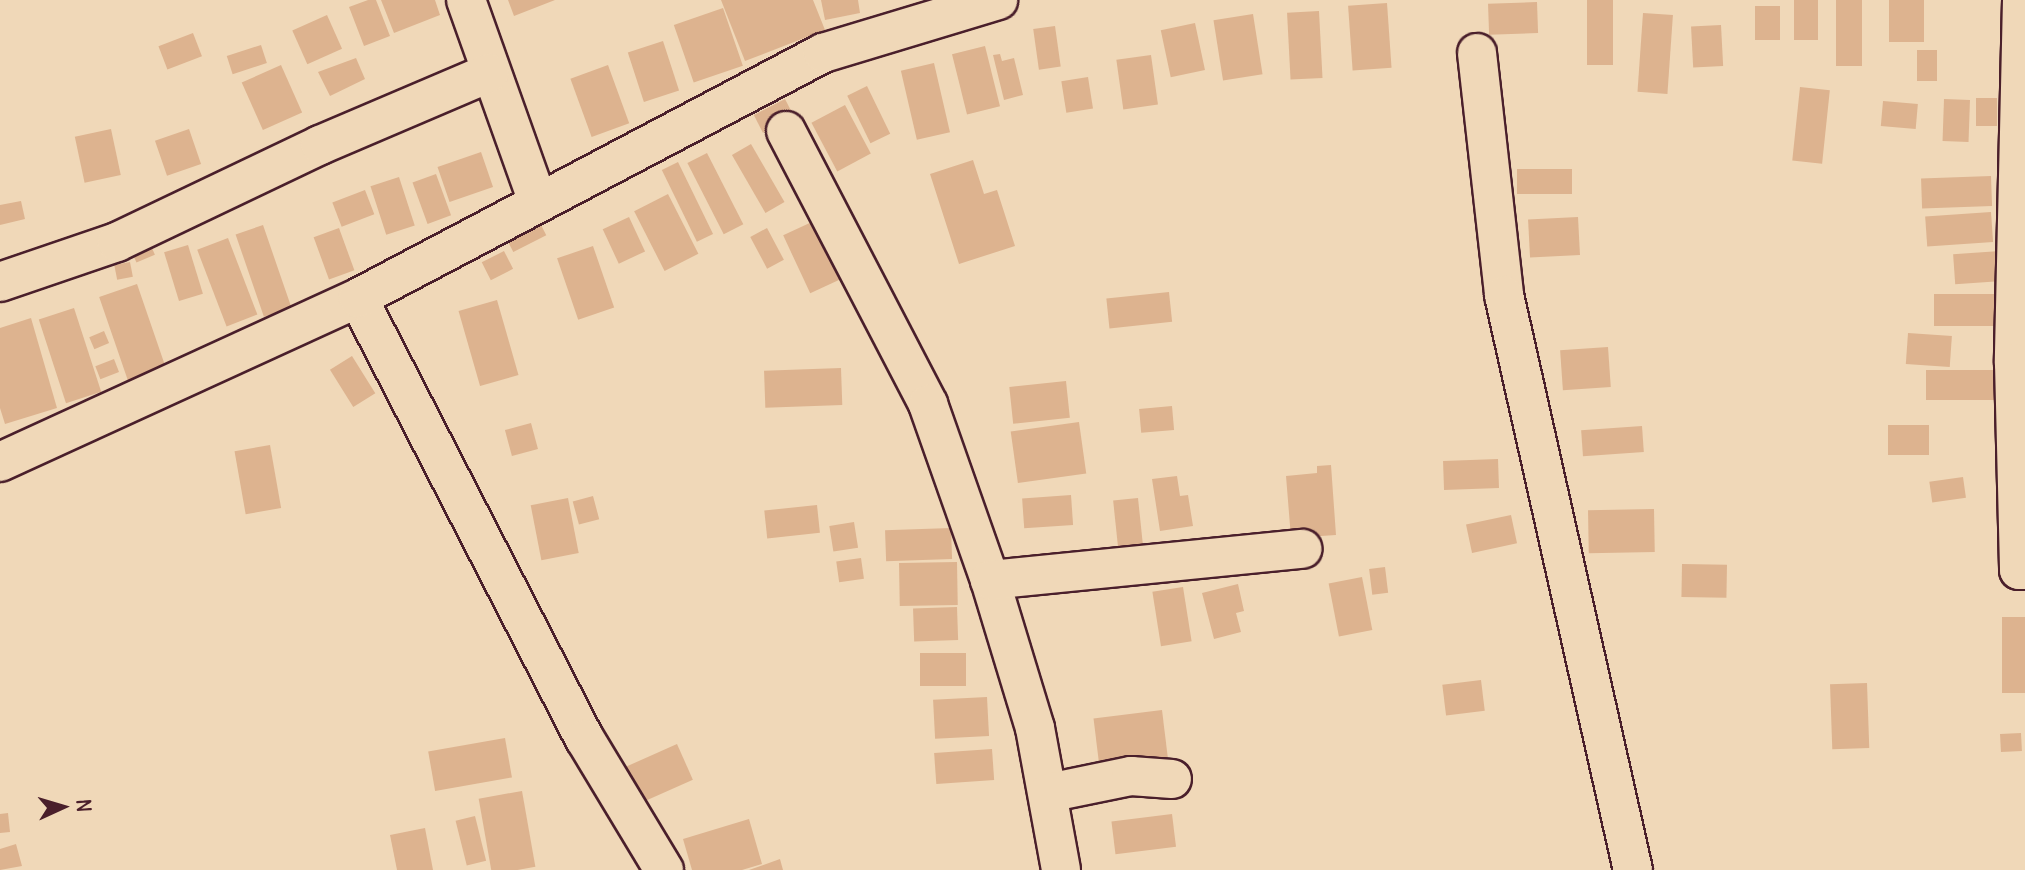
<!DOCTYPE html>
<html>
<head>
<meta charset="utf-8">
<style>
	body { margin:0 }
	#map { position:relative; width:2025px; height:870px; overflow:hidden; background:#f0d8b8; font-family:Delius,sans-serif }
	div>[style] { position:absolute }
	.building>* { inset:0; background:#ddb38f; transform-origin:0 0 }
	.roads { filter:drop-shadow(2px 0 #4a1f2b) drop-shadow(-2px 0 #4a1f2b) drop-shadow(0 2px #4a1f2b) drop-shadow(0 -2px #4a1f2b) }
	.minor>* { height:38px; margin:-19px; padding:0 19px; transform-origin:19px; border-radius:19px; background:#f0d8b8 }
	span { translate:-50% -50%; white-space:nowrap; text-align:center; line-height:1.15; -webkit-text-stroke:5px #f0d8b8; paint-order:stroke }
	.north { position:absolute; left:28px; top:772px; width:70px; height:70px; -webkit-text-stroke:5px #f0d8b8; paint-order:stroke; rotate:86deg; font-size:19px; font-weight:700; line-height:28px; text-align:center; color:#4a1f2b }
	.north::after { content:''; display:block; margin:auto; width:24px; height:32px; background:#4a1f2b; clip-path:polygon(50% 0,100% 100%,50% 72%,0 100%) }
</style>
</head>
<body>
<div id="map">
	<div class="building">
		<div style="clip-path:polygon(368px 0,376px 0,390px 36px,364px 46px,349px 7px)"></div>
		<div style="clip-path:polygon(381px 0,435px 0,440px 15px,394px 33px)"></div>
		<div style="clip-path:polygon(508px 0,555px 0,514px 16px)"></div>
		<div style="clip-path:polygon(721px 0,813px 0,825px 30px,745px 61px)"></div>
		<div style="clip-path:polygon(821px 0,858px 0,860px 13px,825px 20px)"></div>
		<div style="left:1587px;top:0;width:26px;height:65px"></div>
		<div style="left:1794px;top:0;width:24px;height:40px"></div>
		<div style="left:1836px;top:0;width:26px;height:66px"></div>
		<div style="left:1889px;top:0;width:35px;height:42px"></div>
		<div style="left:1537px;top:2px;width:31px;height:49px;rotate:88deg"></div>
		<div style="left:1387px;top:3px;width:65px;height:39px;rotate:86deg"></div>
		<div style="left:1755px;top:6px;width:25px;height:34px"></div>
		<div style="left:723px;top:8px;width:61px;height:52px;rotate:71deg"></div>
		<div style="left:1319px;top:11px;width:67px;height:32px;rotate:87deg"></div>
		<div style="left:1643px;top:13px;width:30px;height:79px;rotate:4deg"></div>
		<div style="left:1253px;top:14px;width:61px;height:40px;rotate:81deg"></div>
		<div style="left:327px;top:15px;width:37px;height:38px;rotate:66deg"></div>
		<div style="left:1195px;top:23px;width:48px;height:35px;rotate:78deg"></div>
		<div style="left:1721px;top:25px;width:41px;height:30px;rotate:87deg"></div>
		<div style="left:1055px;top:26px;width:41px;height:22px;rotate:82deg"></div>
		<div style="left:193px;top:33px;width:25px;height:37px;rotate:69deg"></div>
		<div style="left:663px;top:41px;width:52px;height:37px;rotate:72deg"></div>
		<div style="left:261px;top:45px;width:19px;height:36px;rotate:72deg"></div>
		<div style="left:985px;top:46px;width:62px;height:34px;rotate:76deg"></div>
		<div style="left:1917px;top:50px;width:20px;height:31px"></div>
		<div style="clip-path:polygon(1000px 54px,1002px 61px,1014px 58px,1023px 95px,1004px 100px,993px 55px)"></div>
		<div style="left:1151px;top:55px;width:50px;height:35px;rotate:82deg"></div>
		<div style="clip-path:polygon(356px 58px,365px 79px,330px 96px,318px 72px)"></div>
		<div style="left:934px;top:63px;width:71px;height:34px;rotate:77deg"></div>
		<div style="left:281px;top:65px;width:52px;height:43px;rotate:66deg"></div>
		<div style="left:608px;top:65px;width:62px;height:40px;rotate:70deg"></div>
		<div style="left:1088px;top:77px;width:32px;height:27px;rotate:81deg"></div>
		<div style="left:867px;top:86px;width:53px;height:22px;rotate:64deg"></div>
		<div style="left:1800px;top:87px;width:30px;height:74px;rotate:6deg"></div>
		<div style="left:1976px;top:98px;width:21px;height:28px"></div>
		<div style="left:785px;top:99px;width:20px;height:35px;rotate:63deg"></div>
		<div style="left:1944px;top:99px;width:26px;height:42px;rotate:2deg"></div>
		<div style="left:1883px;top:101px;width:35px;height:25px;rotate:5deg"></div>
		<div style="left:845px;top:105px;width:55px;height:38px;rotate:62deg"></div>
		<div style="left:111px;top:129px;width:47px;height:37px;rotate:78deg"></div>
		<div style="left:189px;top:129px;width:37px;height:36px;rotate:71deg"></div>
		<div style="left:751px;top:144px;width:67px;height:22px;rotate:60deg"></div>
		<div style="left:481px;top:152px;width:37px;height:46px;rotate:71deg"></div>
		<div style="left:707px;top:153px;width:80px;height:22px;rotate:63deg"></div>
		<div style="clip-path:polygon(973px 160px,984px 194px,997px 190px,1015px 246px,959px 264px,930px 174px)"></div>
		<div style="left:678px;top:162px;width:80px;height:18px;rotate:64deg"></div>
		<div style="left:1572px;top:169px;width:25px;height:55px;rotate:90deg"></div>
		<div style="left:436px;top:174px;width:44px;height:25px;rotate:70deg"></div>
		<div style="left:1991px;top:176px;width:30px;height:70px;rotate:88deg"></div>
		<div style="left:399px;top:177px;width:51px;height:30px;rotate:72deg"></div>
		<div style="left:365px;top:190px;width:26px;height:35px;rotate:69deg"></div>
		<div style="left:668px;top:194px;width:67px;height:38px;rotate:63deg"></div>
		<div style="clip-path:polygon(21px 201px,25px 219px,0 225px,0 205px)"></div>
		<div style="left:1991px;top:212px;width:30px;height:66px;rotate:86deg"></div>
		<div style="left:629px;top:217px;width:38px;height:29px;rotate:65deg"></div>
		<div style="left:1578px;top:217px;width:38px;height:50px;rotate:87deg"></div>
		<div style="left:539px;top:221px;width:16px;height:37px;rotate:63deg"></div>
		<div style="left:814px;top:221px;width:64px;height:34px;rotate:65deg"></div>
		<div style="left:263px;top:225px;width:87px;height:29px;rotate:71deg"></div>
		<div style="left:339px;top:228px;width:45px;height:27px;rotate:70deg"></div>
		<div style="left:767px;top:228px;width:36px;height:19px;rotate:62deg"></div>
		<div style="left:228px;top:238px;width:82px;height:33px;rotate:69deg"></div>
		<div style="left:149px;top:241px;width:15px;height:20px;rotate:67deg"></div>
		<div style="left:188px;top:245px;width:51px;height:25px;rotate:73deg"></div>
		<div style="left:593px;top:246px;width:65px;height:38px;rotate:71deg"></div>
		<div style="left:504px;top:251px;width:20px;height:25px;rotate:63deg"></div>
		<div style="left:2000px;top:251px;width:30px;height:47px;rotate:86deg"></div>
		<div style="left:130px;top:262px;width:15px;height:16px;rotate:79deg"></div>
		<div style="left:137px;top:284px;width:88px;height:40px;rotate:71deg"></div>
		<div style="left:1169px;top:292px;width:30px;height:63px;rotate:84deg"></div>
		<div style="left:1934px;top:294px;width:62px;height:32px"></div>
		<div style="left:497px;top:300px;width:78px;height:40px;rotate:74deg"></div>
		<div style="left:74px;top:308px;width:88px;height:37px;rotate:72deg"></div>
		<div style="clip-path:polygon(31px 318px,57px 408px,5px 424px,0 408px,0 328px)"></div>
		<div style="left:104px;top:331px;width:13px;height:16px;rotate:67deg"></div>
		<div style="left:1908px;top:333px;width:44px;height:31px;rotate:4deg"></div>
		<div style="left:1608px;top:347px;width:40px;height:48px;rotate:86deg"></div>
		<div style="left:352px;top:356px;width:44px;height:26px;rotate:58deg"></div>
		<div style="left:114px;top:359px;width:14px;height:20px;rotate:69deg"></div>
		<div style="left:841px;top:368px;width:37px;height:77px;rotate:88deg"></div>
		<div style="left:2002px;top:370px;width:30px;height:76px;rotate:90deg"></div>
		<div style="left:1066px;top:381px;width:37px;height:57px;rotate:84deg"></div>
		<div style="left:1172px;top:406px;width:24px;height:33px;rotate:85deg"></div>
		<div style="left:1079px;top:422px;width:52px;height:69px;rotate:82deg"></div>
		<div style="left:531px;top:423px;width:27px;height:27px;rotate:75deg"></div>
		<div style="left:1888px;top:425px;width:41px;height:30px"></div>
		<div style="left:1642px;top:426px;width:26px;height:61px;rotate:86deg"></div>
		<div style="left:270px;top:445px;width:64px;height:36px;rotate:80deg"></div>
		<div style="left:1498px;top:459px;width:29px;height:55px;rotate:88deg"></div>
		<div style="clip-path:polygon(1331px 465px,1336px 535px,1291px 538px,1286px 476px,1317px 473px,1317px 466px)"></div>
		<div style="clip-path:polygon(1177px 476px,1180px 496px,1188px 495px,1193px 526px,1160px 531px,1152px 479px)"></div>
		<div style="left:1963px;top:477px;width:21px;height:34px;rotate:82deg"></div>
		<div style="left:1071px;top:495px;width:30px;height:49px;rotate:86deg"></div>
		<div style="left:593px;top:496px;width:24px;height:21px;rotate:75deg"></div>
		<div style="left:568px;top:498px;width:56px;height:38px;rotate:79deg"></div>
		<div style="left:1138px;top:498px;width:49px;height:25px;rotate:84deg"></div>
		<div style="left:817px;top:505px;width:28px;height:53px;rotate:84deg"></div>
		<div style="left:1654px;top:509px;width:43px;height:66px;rotate:89deg"></div>
		<div style="left:1511px;top:515px;width:29px;height:46px;rotate:78deg"></div>
		<div style="left:854px;top:522px;width:26px;height:25px;rotate:81deg"></div>
		<div style="left:951px;top:528px;width:31px;height:66px;rotate:88deg"></div>
		<div style="left:861px;top:558px;width:21px;height:25px;rotate:82deg"></div>
		<div style="left:957px;top:562px;width:43px;height:58px;rotate:89deg"></div>
		<div style="left:1682px;top:564px;width:45px;height:33px;rotate:1deg"></div>
		<div style="left:1385px;top:567px;width:26px;height:16px;rotate:83deg"></div>
		<div style="left:1362px;top:577px;width:54px;height:34px;rotate:79deg"></div>
		<div style="clip-path:polygon(1238px 584px,1244px 611px,1236px 613px,1241px 632px,1214px 639px,1202px 593px)"></div>
		<div style="left:1183px;top:587px;width:55px;height:31px;rotate:81deg"></div>
		<div style="left:957px;top:607px;width:33px;height:44px;rotate:88deg"></div>
		<div style="left:2002px;top:617px;width:23px;height:76px"></div>
		<div style="left:920px;top:653px;width:46px;height:33px"></div>
		<div style="left:1481px;top:680px;width:31px;height:39px;rotate:83deg"></div>
		<div style="left:1867px;top:683px;width:65px;height:37px;rotate:88deg"></div>
		<div style="left:987px;top:697px;width:39px;height:54px;rotate:87deg"></div>
		<div style="left:1162px;top:710px;width:50px;height:69px;rotate:83deg"></div>
		<div style="left:2021px;top:733px;width:18px;height:21px;rotate:87deg"></div>
		<div style="left:505px;top:738px;width:40px;height:78px;rotate:80deg"></div>
		<div style="left:677px;top:744px;width:39px;height:64px;rotate:66deg"></div>
		<div style="left:992px;top:749px;width:31px;height:58px;rotate:86deg"></div>
		<div style="left:522px;top:791px;width:77px;height:44px;rotate:80deg"></div>
		<div style="clip-path:polygon(8px 813px,10px 832px,0 833px,0 814px)"></div>
		<div style="left:1172px;top:814px;width:33px;height:61px;rotate:83deg"></div>
		<div style="left:475px;top:816px;width:46px;height:20px;rotate:76deg"></div>
		<div style="clip-path:polygon(749px 819px,762px 864px,742px 870px,692px 870px,683px 839px)"></div>
		<div style="clip-path:polygon(425px 828px,433px 870px,397px 870px,390px 835px)"></div>
		<div style="clip-path:polygon(16px 844px,22px 866px,0 870px,0 849px)"></div>
		<div style="clip-path:polygon(780px 859px,783px 870px,749px 870px)"></div>
	</div>
	<div class="roads">
		<div class="minor">
			<div style="left:466px;top:0;width:214px;rotate:70.4deg"></div>
			<div style="left:2022px;top:0;width:363px;rotate:91.3deg"></div>
			<div style="left:2014px;top:363px;width:207px;rotate:88.6deg"></div>
			<div style="left:2019px;top:570px;width:6px"></div>
			<div style="left:1477px;top:53px;width:244px;rotate:83.6deg"></div>
			<div style="left:1504px;top:295px;width:589px;rotate:77.36deg"></div>
			<div style="left:786px;top:131px;width:308px;rotate:62.5deg"></div>
			<div style="left:928px;top:404px;width:187px;rotate:70.6deg"></div>
			<div style="left:990px;top:580px;width:155px;rotate:73.1deg"></div>
			<div style="left:1035px;top:728px;width:144px;rotate:79.6deg"></div>
			<div style="left:0;top:282px;width:124px;rotate:-18.9deg"></div>
			<div style="left:117px;top:242px;width:225px;rotate:-25.5deg"></div>
			<div style="left:320px;top:145px;width:184px;rotate:-23.1deg"></div>
			<div style="left:358px;top:298px;width:496px;rotate:62.8deg"></div>
			<div style="left:585px;top:739px;width:153px;rotate:58.9deg"></div>
			<div style="left:0;top:462px;width:394px;rotate:-24.6deg"></div>
			<div style="left:358px;top:298px;width:526px;rotate:-27.78deg"></div>
			<div style="left:823px;top:53px;width:183px;rotate:-16.8deg"></div>
			<div style="left:990px;top:580px;width:314px;rotate:-5.7deg"></div>
			<div style="left:1048px;top:793px;width:85px;rotate:-11.6deg"></div>
			<div style="left:1131px;top:776px;width:41px;rotate:4.2deg"></div>
		</div>
	</div>
	<div class="north">N</div>
</div>
</body>
</html>
